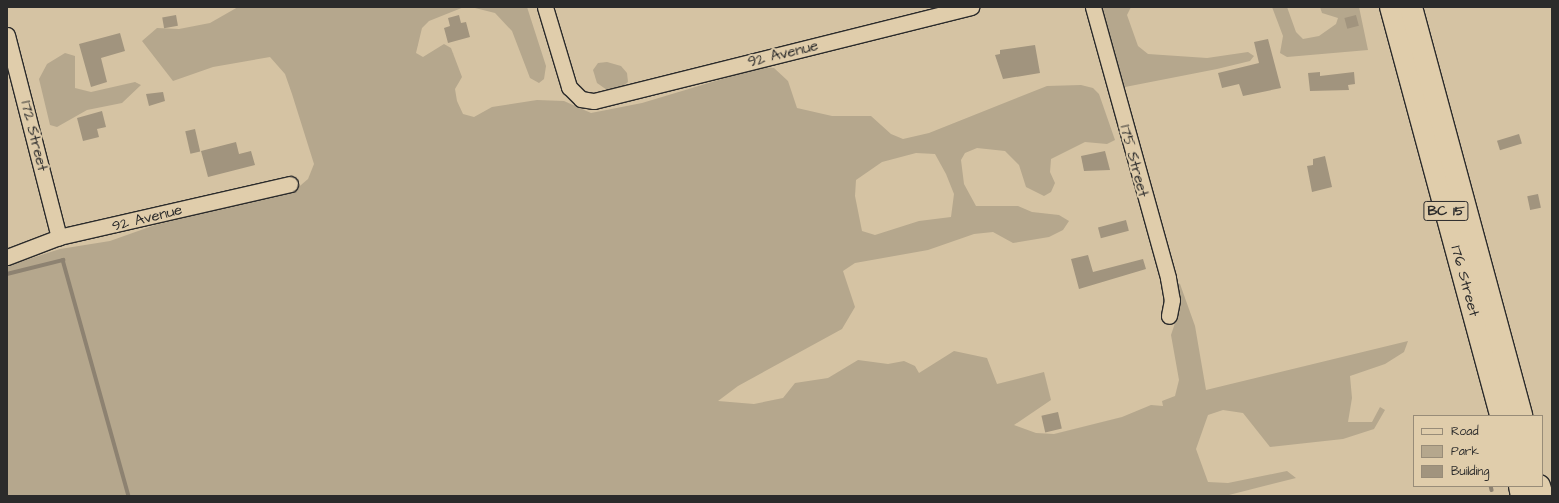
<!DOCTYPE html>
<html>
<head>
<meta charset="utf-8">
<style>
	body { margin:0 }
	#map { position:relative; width:1559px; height:503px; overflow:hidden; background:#d5c3a3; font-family:"Architects Daughter",sans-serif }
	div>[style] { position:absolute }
	.green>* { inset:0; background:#b5a78d }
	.stream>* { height:3.5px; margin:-1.75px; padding:0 1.75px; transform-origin:1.75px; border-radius:1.75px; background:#8d8271 }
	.building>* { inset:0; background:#a1947e; transform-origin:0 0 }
	.roads { filter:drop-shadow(1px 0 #2b2b2b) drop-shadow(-1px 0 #2b2b2b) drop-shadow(0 1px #2b2b2b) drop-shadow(0 -1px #2b2b2b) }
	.minor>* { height:15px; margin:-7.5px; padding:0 7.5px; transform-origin:7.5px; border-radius:7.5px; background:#e0cdab }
	.highway>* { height:22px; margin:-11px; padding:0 11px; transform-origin:11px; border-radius:11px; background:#e0cdab }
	span { translate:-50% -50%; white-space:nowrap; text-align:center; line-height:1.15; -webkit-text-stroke:4px #e0cdab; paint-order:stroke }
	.shield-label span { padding:1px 3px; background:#e0cdab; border:1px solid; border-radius:3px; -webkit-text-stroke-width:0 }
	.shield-label { font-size:14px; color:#2b2b2b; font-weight:700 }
	.street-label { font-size:15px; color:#2b2b2b }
	.frame { position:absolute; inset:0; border:8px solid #2b2b2b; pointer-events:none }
	.legend { position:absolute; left:1413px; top:415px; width:130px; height:72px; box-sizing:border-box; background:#e0cdab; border:1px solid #988c78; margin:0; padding:5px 7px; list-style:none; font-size:12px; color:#2b2b2b }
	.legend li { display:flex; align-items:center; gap:8px; height:20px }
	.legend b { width:20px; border:1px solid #988c78 }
</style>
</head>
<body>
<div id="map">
	<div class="green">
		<div style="clip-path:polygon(evenodd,238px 7px,464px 7px,429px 21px,422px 28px,416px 53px,423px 57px,444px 44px,451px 48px,462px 77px,455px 89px,457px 101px,463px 114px,474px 117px,492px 107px,537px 100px,564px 101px,591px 113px,642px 103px,762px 67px,774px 68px,788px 81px,797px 108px,832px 116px,871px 116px,891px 134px,903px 139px,929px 133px,1047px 86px,1081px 85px,1093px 88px,1099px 94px,1115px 140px,1107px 144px,1085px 142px,1051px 159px,1050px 172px,1055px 183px,1051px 192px,1044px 196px,1026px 187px,1019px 165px,1005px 151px,977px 148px,965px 153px,961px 160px,964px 184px,976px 206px,1018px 206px,1032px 212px,1059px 215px,1069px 221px,1063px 230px,1049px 237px,1013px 243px,993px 232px,974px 234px,928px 250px,855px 263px,843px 271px,855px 307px,842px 329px,738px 386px,718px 401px,754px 404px,783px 398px,795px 383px,828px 378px,858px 360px,888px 364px,904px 361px,915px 366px,919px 373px,954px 351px,987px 358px,997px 384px,1044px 372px,1051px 400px,1014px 425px,1036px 433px,1054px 434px,1122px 417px,1151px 405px,1163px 406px,1162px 401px,1175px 396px,1179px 380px,1171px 335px,1178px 314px,1176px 282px,1180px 284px,1195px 326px,1206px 390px,1408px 341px,1404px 352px,1385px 364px,1350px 376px,1352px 398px,1348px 422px,1372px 422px,1380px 407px,1385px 410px,1374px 429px,1343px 439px,1270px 447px,1243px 413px,1223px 410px,1208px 415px,1196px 449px,1208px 482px,1228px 483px,1287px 471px,1296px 478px,1225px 496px,7px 496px,7px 266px,60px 249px,110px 241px,155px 225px,294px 191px,308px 179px,314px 164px,292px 94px,285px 74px,270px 57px,213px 67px,173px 81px,142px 41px,157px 28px,179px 29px,210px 23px,238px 7px,916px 153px,935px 154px,946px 174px,954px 194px,951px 217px,919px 221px,875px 235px,862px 231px,855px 196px,856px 180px,882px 162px,916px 153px)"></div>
		<div style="clip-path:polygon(471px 7px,527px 7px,546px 66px,544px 79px,539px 83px,530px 78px,512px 31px,495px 13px)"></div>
		<div style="clip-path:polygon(1103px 7px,1131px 7px,1127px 15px,1138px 46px,1148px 54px,1207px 58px,1248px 52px,1254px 56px,1250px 61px,1217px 69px,1125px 87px,1119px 80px,1105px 38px)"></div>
		<div style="clip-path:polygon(1272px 7px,1287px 7px,1296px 32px,1303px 39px,1319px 36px,1336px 24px,1338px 18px,1322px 13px,1320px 7px,1359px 7px,1368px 50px,1287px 57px,1280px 53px,1283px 36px)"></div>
		<div style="clip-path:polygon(65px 53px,75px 56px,75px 88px,91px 92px,135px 82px,141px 85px,122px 103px,87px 110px,57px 127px,50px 125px,39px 79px,47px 64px)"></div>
		<div style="clip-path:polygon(607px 62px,621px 66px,627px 73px,628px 82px,622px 87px,607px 90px,597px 83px,593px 70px,598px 63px)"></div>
	</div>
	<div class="stream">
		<div style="left:7px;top:274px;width:58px;rotate:-14deg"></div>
		<div style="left:63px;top:260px;width:245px;rotate:74.4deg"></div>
		<div style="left:1491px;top:486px;width:4px;rotate:76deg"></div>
	</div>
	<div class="building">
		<div style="left:176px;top:15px;width:11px;height:14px;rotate:80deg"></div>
		<div style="clip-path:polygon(459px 15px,461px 23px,466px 22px,470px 37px,448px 43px,444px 28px,450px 26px,448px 18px)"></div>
		<div style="left:1356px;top:15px;width:11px;height:12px;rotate:75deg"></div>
		<div style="clip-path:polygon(120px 33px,125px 51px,101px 58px,107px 82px,91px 87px,79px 44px)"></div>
		<div style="clip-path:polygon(1268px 39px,1281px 88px,1243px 96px,1239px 84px,1222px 88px,1218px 73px,1259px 63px,1254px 42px)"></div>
		<div style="clip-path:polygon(1035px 45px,1040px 73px,1003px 79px,995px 55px,1000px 54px,1000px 50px)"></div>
		<div style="clip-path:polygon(1320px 72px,1320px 76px,1354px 72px,1355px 84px,1348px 85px,1349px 90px,1310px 91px,1308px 73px)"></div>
		<div style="clip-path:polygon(163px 92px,165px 101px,149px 106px,146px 94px)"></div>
		<div style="clip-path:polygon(102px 111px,106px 127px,97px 129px,99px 137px,83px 141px,77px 118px)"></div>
		<div style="left:195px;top:129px;width:23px;height:10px;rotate:77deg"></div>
		<div style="left:1519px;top:134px;width:10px;height:23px;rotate:73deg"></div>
		<div style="clip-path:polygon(236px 142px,239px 154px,251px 151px,255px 165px,208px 177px,201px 151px)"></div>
		<div style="clip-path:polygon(1105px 151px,1110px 170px,1084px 171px,1081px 156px)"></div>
		<div style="clip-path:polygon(1325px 156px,1332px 187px,1312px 192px,1307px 166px,1313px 165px,1313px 159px)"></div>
		<div style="left:1538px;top:194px;width:14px;height:11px;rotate:78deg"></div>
		<div style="left:1126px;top:220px;width:11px;height:29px;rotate:75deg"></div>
		<div style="clip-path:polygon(1088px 255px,1093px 272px,1143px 259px,1146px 269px,1079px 289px,1071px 259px)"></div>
		<div style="left:1058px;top:412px;width:17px;height:17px;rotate:77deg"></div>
	</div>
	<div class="roads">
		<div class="minor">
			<div style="left:545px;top:7px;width:84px;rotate:73.3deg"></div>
			<div style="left:569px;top:87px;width:17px;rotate:45deg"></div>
			<div style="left:581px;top:99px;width:13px;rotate:9deg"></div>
			<div style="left:594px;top:101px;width:389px;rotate:-14deg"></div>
			<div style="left:1093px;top:7px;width:281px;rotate:74.5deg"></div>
			<div style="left:1168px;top:278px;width:22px;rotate:80deg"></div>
			<div style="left:1172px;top:300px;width:16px;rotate:101deg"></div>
			<div style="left:7px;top:35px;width:209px;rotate:75.6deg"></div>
			<div style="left:7px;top:257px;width:56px;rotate:-21deg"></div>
			<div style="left:59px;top:237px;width:237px;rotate:-12.9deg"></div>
		</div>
		<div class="highway">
			<div style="left:1391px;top:7px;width:424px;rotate:74.9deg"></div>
			<div style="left:1411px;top:7px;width:424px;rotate:74.9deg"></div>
			<div style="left:1520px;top:486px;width:10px;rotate:79deg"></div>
			<div style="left:1539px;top:486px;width:10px;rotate:73deg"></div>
		</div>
	</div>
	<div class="shield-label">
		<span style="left:1446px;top:211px">BC 15</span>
	</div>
	<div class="street-label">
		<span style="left:783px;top:54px;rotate:-14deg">92 Avenue</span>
		<span style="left:34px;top:136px;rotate:76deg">172 Street</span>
		<span style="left:1134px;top:161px;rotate:75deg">175 Street</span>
		<span style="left:147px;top:218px;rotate:-14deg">92 Avenue</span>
		<span style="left:1465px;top:281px;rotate:75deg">176 Street</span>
	</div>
	<div class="frame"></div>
	<ul class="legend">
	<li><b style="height:5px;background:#e0cdab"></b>Road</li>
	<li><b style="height:11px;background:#b5a78d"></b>Park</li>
	<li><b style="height:11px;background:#a1947e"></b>Building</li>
	</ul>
</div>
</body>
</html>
